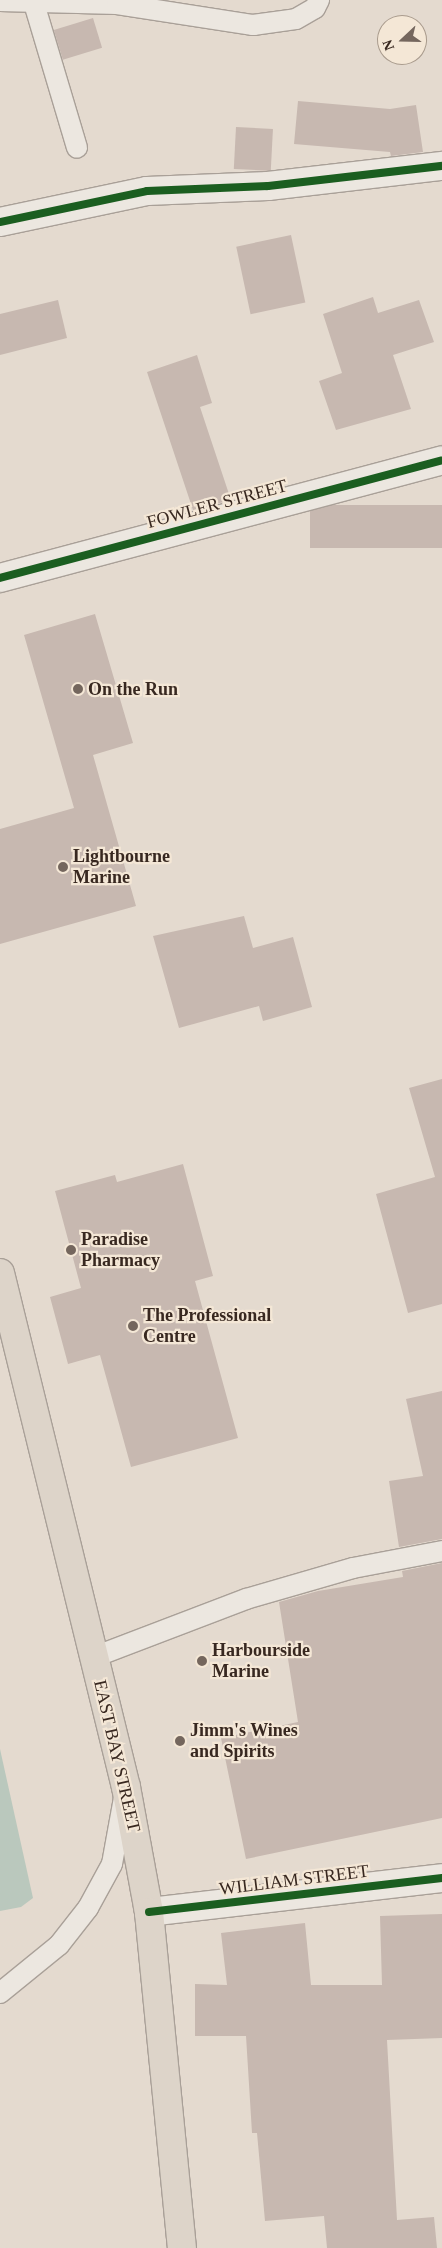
<!DOCTYPE html>
<html>
<head>
<meta charset="utf-8">
<style>
	body { margin:0 }
	#map { position:relative; width:442px; height:2248px; overflow:hidden; background:#e4dacf; font-family:"Times New Roman",serif }
	div>[style] { position:absolute }
	.water>* { inset:0; background:#bac8bd }
	.building>* { inset:0; background:#c7b8b0; transform-origin:0 0 }
	.roads { filter:drop-shadow(1px 0 #a9a098) drop-shadow(-1px 0 #a9a098) drop-shadow(0 1px #a9a098) drop-shadow(0 -1px #a9a098) }
	.service>* { height:20px; margin:-10px; padding:0 10px; transform-origin:10px; border-radius:10px; background:#ece7e0 }
	.minor>* { height:28px; margin:-14px; padding:0 14px; transform-origin:14px; border-radius:14px; background:#ece7e0 }
	.trunk>* { height:28px; margin:-14px; padding:0 14px; transform-origin:14px; border-radius:14px; background:#ddd4c9 }
	.cycleway>* { height:8px; margin:-4px; padding:0 4px; transform-origin:4px; border-radius:4px; background:#1b5e20 }
	.dots>* { width:14px; height:14px; translate:-50% -50%; box-sizing:border-box; border:2px solid #f4e7d6; border-radius:50% }
	span { translate:-50% -50%; white-space:nowrap; text-align:center; line-height:1.15; -webkit-text-stroke:4.5px #f4e7d6; paint-order:stroke }
	.street-label { font-size:18px; color:#382820 }
	.poi-label { font-size:18px; color:#382820; font-weight:700 }
	.left { translate:0 -50%; text-align:left }
	.north { position:absolute; left:377px; top:15px; width:50px; height:50px; box-sizing:border-box; background:#f4e7d6; border:1px solid #a99b8d; border-radius:50%; rotate:249deg; font-size:14px; font-weight:700; line-height:20px; text-align:center; color:#382820 }
	.north::after { content:''; display:block; margin:auto; width:18px; height:22px; background:#74665d; clip-path:polygon(50% 0,100% 100%,50% 72%,0 100%) }
</style>
</head>
<body>
<div id="map">
	<div class="water">
		<div style="clip-path:polygon(0 1749px,33px 1898px,21px 1907px,0 1911px)"></div>
	</div>
	<div class="building">
		<div style="left:93px;top:18px;width:31px;height:41px;rotate:73deg"></div>
		<div style="clip-path:polygon(298px 101px,390px 109px,416px 105px,423px 152px,391px 156px,390px 152px,294px 144px)"></div>
		<div style="left:236px;top:127px;width:37px;height:42px;rotate:3deg"></div>
		<div style="left:291px;top:235px;width:69px;height:56px;rotate:78deg"></div>
		<div style="clip-path:polygon(373px 297px,378px 313px,419px 300px,434px 342px,393px 355px,411px 409px,336px 430px,319px 381px,342px 373px,323px 314px)"></div>
		<div style="clip-path:polygon(58px 300px,67px 338px,0 355px,0 314px)"></div>
		<div style="clip-path:polygon(197px 355px,212px 403px,200px 407px,231px 500px,193px 510px,147px 372px)"></div>
		<div style="left:442px;top:505px;width:43px;height:132px;rotate:90deg"></div>
		<div style="clip-path:polygon(95px 614px,133px 743px,93px 755px,136px 906px,0 944px,0 829px,74px 808px,24px 635px)"></div>
		<div style="clip-path:polygon(244px 916px,253px 948px,293px 937px,312px 1007px,263px 1021px,259px 1006px,179px 1028px,153px 936px)"></div>
		<div style="clip-path:polygon(442px 1079px,442px 1304px,408px 1313px,376px 1194px,435px 1177px,409px 1088px)"></div>
		<div style="clip-path:polygon(183px 1164px,213px 1276px,195px 1281px,238px 1438px,131px 1467px,100px 1355px,68px 1364px,50px 1297px,81px 1288px,55px 1191px,115px 1175px,117px 1182px)"></div>
		<div style="clip-path:polygon(442px 1391px,442px 1539px,399px 1547px,389px 1481px,423px 1476px,406px 1399px)"></div>
		<div style="clip-path:polygon(442px 1563px,442px 1818px,246px 1859px,221px 1738px,298px 1722px,279px 1602px,318px 1591px,403px 1577px,402px 1571px)"></div>
		<div style="clip-path:polygon(442px 1914px,442px 2038px,387px 2040px,397px 2220px,434px 2217px,437px 2248px,327px 2248px,324px 2216px,265px 2221px,257px 2133px,252px 2133px,246px 2036px,195px 2036px,195px 1984px,227px 1985px,221px 1933px,305px 1923px,311px 1985px,382px 1985px,380px 1916px)"></div>
	</div>
	<div class="roads">
		<div class="service">
			<div style="left:33px;top:0;width:154px;rotate:73.4deg"></div>
			<div style="left:0;top:1px;width:117px;rotate:1.5deg"></div>
			<div style="left:117px;top:4px;width:138px;rotate:8.8deg"></div>
			<div style="left:253px;top:25px;width:43px;rotate:-7.9deg"></div>
			<div style="left:296px;top:19px;width:22px;rotate:-30deg"></div>
			<div style="left:315px;top:8px;width:9px;rotate:-63deg"></div>
			<div style="left:94px;top:1657px;width:163px;rotate:-20.9deg"></div>
			<div style="left:246px;top:1599px;width:111px;rotate:-16.2deg"></div>
			<div style="left:353px;top:1568px;width:91px;rotate:-10.8deg"></div>
			<div style="left:0;top:1993px;width:76px;rotate:-39.1deg"></div>
			<div style="left:59px;top:1945px;width:47px;rotate:-51.9deg"></div>
			<div style="left:88px;top:1908px;width:50px;rotate:-61.4deg"></div>
			<div style="left:112px;top:1864px;width:67px;rotate:-79.7deg"></div>
		</div>
		<div class="minor">
			<div style="left:0;top:222px;width:150px;rotate:-11.9deg"></div>
			<div style="left:147px;top:191px;width:121px;rotate:-2.4deg"></div>
			<div style="left:268px;top:186px;width:175px;rotate:-6.6deg"></div>
			<div style="left:0;top:578px;width:457px;rotate:-14.9deg"></div>
			<div style="left:149px;top:1912px;width:295px;rotate:-6.6deg"></div>
		</div>
		<div class="trunk">
			<div style="left:0;top:1273px;width:529px;rotate:76.23deg"></div>
			<div style="left:126px;top:1787px;width:127px;rotate:79.6deg"></div>
			<div style="left:149px;top:1912px;width:338px;rotate:84.4deg"></div>
		</div>
	</div>
	<div class="cycleway">
		<div style="left:0;top:222px;width:150px;rotate:-11.9deg"></div>
		<div style="left:147px;top:191px;width:121px;rotate:-2.4deg"></div>
		<div style="left:268px;top:186px;width:175px;rotate:-6.6deg"></div>
		<div style="left:0;top:578px;width:457px;rotate:-14.9deg"></div>
		<div style="left:149px;top:1912px;width:295px;rotate:-6.6deg"></div>
	</div>
	<div class="dots">
		<div style="left:78px;top:689px;background:#74665d"></div>
		<div style="left:63px;top:867px;background:#74665d"></div>
		<div style="left:71px;top:1250px;background:#74665d"></div>
		<div style="left:133px;top:1326px;background:#74665d"></div>
		<div style="left:202px;top:1661px;background:#74665d"></div>
		<div style="left:180px;top:1741px;background:#74665d"></div>
	</div>
	<div class="street-label">
		<span style="left:217px;top:504px;rotate:-15deg">FOWLER STREET</span>
		<span style="left:117px;top:1756px;rotate:77deg">EAST BAY STREET</span>
		<span style="left:294px;top:1880px;rotate:-7deg">WILLIAM STREET</span>
	</div>
	<div class="poi-label">
		<span class="left" style="left:88px;top:689px">On the Run</span>
		<span class="left" style="left:73px;top:867px">Lightbourne<br>Marine</span>
		<span class="left" style="left:81px;top:1250px">Paradise<br>Pharmacy</span>
		<span class="left" style="left:143px;top:1326px">The Professional<br>Centre</span>
		<span class="left" style="left:212px;top:1661px">Harbourside<br>Marine</span>
		<span class="left" style="left:190px;top:1741px">Jimm's Wines<br>and Spirits</span>
	</div>
	<div class="north">N</div>
</div>
</body>
</html>
